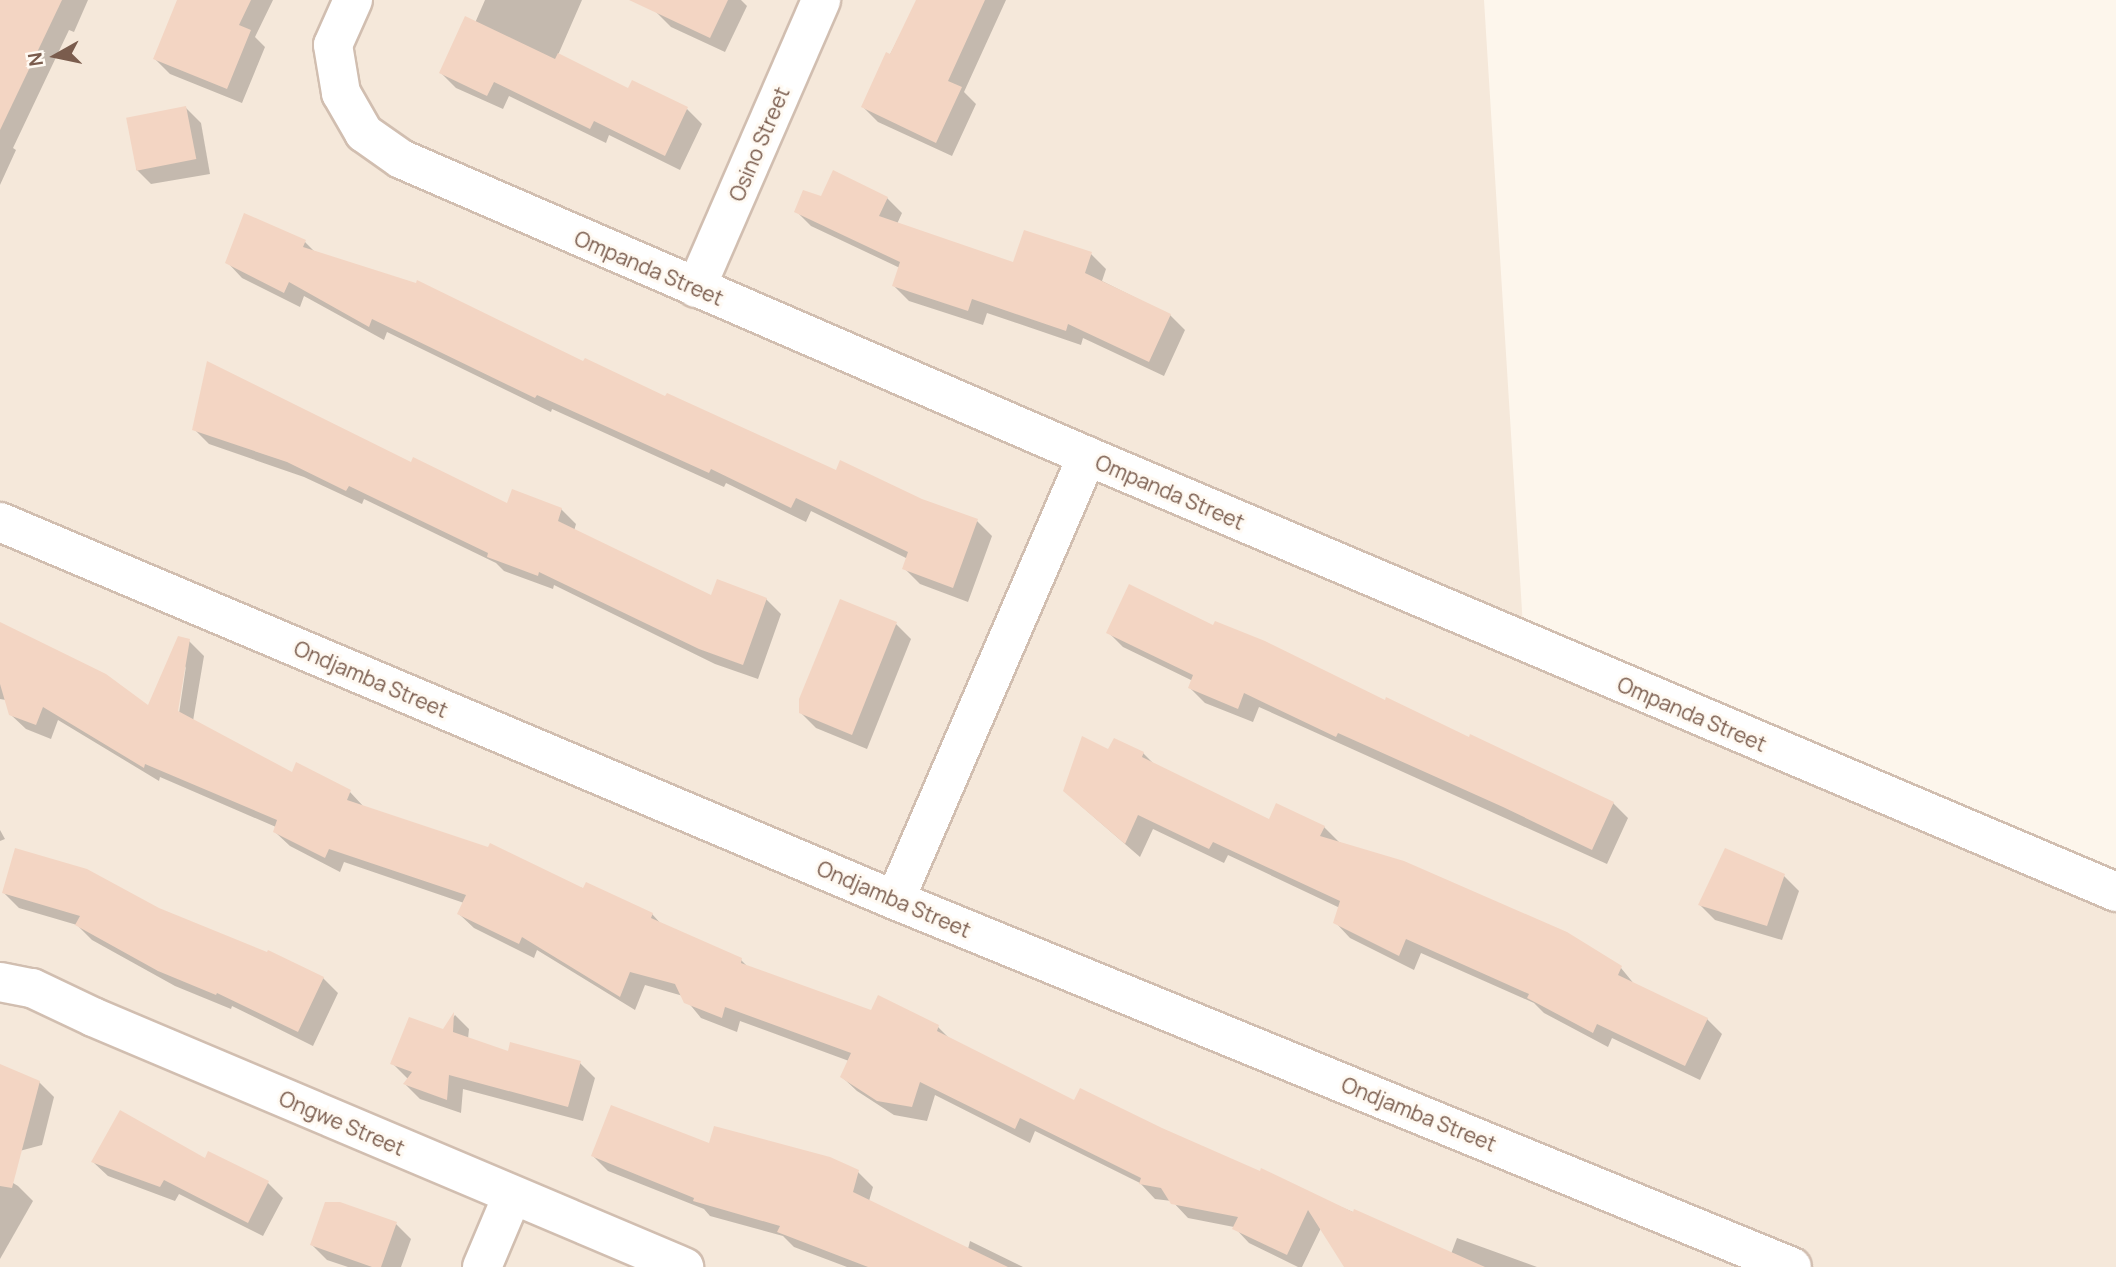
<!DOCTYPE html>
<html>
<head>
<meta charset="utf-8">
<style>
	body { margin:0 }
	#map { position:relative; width:2116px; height:1267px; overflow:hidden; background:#fdf6ec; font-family:Manrope,sans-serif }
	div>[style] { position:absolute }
	.residential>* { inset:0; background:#f5e8da }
	.shadow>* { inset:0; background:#0003 }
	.building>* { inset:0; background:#f3d5c3; transform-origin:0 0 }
	.roads { filter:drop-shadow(2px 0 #d1beb0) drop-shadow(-2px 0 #d1beb0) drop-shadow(0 2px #d1beb0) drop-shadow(0 -2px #d1beb0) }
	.minor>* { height:38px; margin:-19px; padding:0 19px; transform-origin:19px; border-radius:19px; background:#fff }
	span { translate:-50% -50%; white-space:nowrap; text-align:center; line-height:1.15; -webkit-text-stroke:6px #fffaf3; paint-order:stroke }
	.street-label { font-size:21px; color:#7a5c4d }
	.north { position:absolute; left:21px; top:21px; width:70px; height:70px; -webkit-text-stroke:5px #fffaf3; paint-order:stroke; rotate:261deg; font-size:19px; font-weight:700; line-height:28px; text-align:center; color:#7a5c4d }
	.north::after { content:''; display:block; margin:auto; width:24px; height:32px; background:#7a5c4d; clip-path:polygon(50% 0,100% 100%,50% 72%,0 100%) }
</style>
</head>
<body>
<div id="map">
	<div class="residential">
		<div style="clip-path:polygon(0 0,1484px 0,1524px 643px,2116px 894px,2116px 1267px,0 1267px)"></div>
	</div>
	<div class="shadow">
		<div style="clip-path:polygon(0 0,88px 0,74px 32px,69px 30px,13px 148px,16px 150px,0 185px)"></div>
		<div style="clip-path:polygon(184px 0,273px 0,255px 37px,265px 47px,242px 103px,170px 74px,155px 59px)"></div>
		<div style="clip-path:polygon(485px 0,582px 0,558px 55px,629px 90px,687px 109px,702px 124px,680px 170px,609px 135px,606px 143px,509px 96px,503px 109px,456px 88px,441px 73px,475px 23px)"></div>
		<div style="clip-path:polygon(662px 0,741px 0,747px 6px,725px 52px,671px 27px,656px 12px)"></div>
		<div style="clip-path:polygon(918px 0,1006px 0,964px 92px,976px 104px,952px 156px,878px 122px,863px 107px)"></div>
		<div style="clip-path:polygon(186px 108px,201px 123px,210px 174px,151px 184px,136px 169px)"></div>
		<div style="clip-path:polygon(822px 198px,887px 198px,902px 213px,897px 224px,1014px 264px,1091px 254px,1106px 269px,1102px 281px,1170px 315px,1185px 330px,1164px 376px,1083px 338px,1081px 345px,987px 313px,983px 325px,909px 301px,894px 286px,900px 268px,811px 226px,796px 211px)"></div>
		<div style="clip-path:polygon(305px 242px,317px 254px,837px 472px,977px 521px,992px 536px,968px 602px,920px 584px,905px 569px,908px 559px,811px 511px,806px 522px,726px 483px,724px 487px,552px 409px,551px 412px,387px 332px,384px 340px,304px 296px,300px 307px,242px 278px,227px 262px)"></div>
		<div style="clip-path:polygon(194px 429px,412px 465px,508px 505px,561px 509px,576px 524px,574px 531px,712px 598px,766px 599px,781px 614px,758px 679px,715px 664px,554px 585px,553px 589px,504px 571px,496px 563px,364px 499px,362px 504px,304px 477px,209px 444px)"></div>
		<div style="clip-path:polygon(896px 624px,911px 639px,867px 749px,816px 728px,801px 713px)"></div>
		<div style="clip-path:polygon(1214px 627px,1613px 803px,1628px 818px,1607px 864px,1259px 707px,1253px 722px,1205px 703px,1190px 688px,1193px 681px,1123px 647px,1108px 632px)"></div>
		<div style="clip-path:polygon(evenodd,189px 641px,204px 656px,193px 721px,293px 775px,350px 792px,364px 807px,652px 914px,663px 926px,741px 960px,749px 968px,872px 1012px,938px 1027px,951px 1040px,1075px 1102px,1161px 1130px,1451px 1254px,1457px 1238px,1537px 1267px,1346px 1267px,1321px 1228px,1302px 1267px,1298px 1267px,1249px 1243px,1234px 1227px,1188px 1218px,1172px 1201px,1155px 1199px,1140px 1183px,1035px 1131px,1030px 1143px,935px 1095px,927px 1121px,894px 1115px,857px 1091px,842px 1077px,849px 1061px,740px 1021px,737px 1032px,701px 1018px,683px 996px,645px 985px,635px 1010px,537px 950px,534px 958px,474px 928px,459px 914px,464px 903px,344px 862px,340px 872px,290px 846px,275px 832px,276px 827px,160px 777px,159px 781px,58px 720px,51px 739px,26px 729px,10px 714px,6px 700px,0 699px,0 645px,148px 708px,189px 641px,186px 666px,178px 720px,175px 719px,182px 674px,186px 666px)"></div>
		<div style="clip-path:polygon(1109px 751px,1143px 753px,1156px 766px,1269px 821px,1324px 827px,1339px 842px,1621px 968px,1635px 985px,1707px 1019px,1722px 1034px,1700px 1080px,1612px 1038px,1608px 1047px,1544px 1013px,1534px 1003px,1421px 953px,1414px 970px,1350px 938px,1335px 922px,1340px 908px,1228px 855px,1224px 863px,1153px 829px,1140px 857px,1080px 805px)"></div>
		<div style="clip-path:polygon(0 830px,5px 839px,0 841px)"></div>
		<div style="clip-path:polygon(1784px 876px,1799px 891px,1782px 940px,1715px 920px,1700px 905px)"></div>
		<div style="clip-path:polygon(4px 893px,323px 978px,338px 993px,313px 1046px,232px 1006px,231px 1009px,175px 986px,92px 940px,77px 925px,19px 908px)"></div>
		<div style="clip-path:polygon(455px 1015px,469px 1029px,468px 1039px,509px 1054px,580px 1063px,595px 1078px,583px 1121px,463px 1089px,461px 1113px,420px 1099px,405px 1084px,409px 1080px,392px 1063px,443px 1031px)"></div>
		<div style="clip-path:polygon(0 1066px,39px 1082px,54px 1097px,42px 1145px,12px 1153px,0 1149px)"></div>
		<div style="clip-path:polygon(710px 1146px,858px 1172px,873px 1187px,869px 1201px,968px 1249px,970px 1241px,1023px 1267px,847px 1267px,794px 1247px,783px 1236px,710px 1216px,704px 1209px,608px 1171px,593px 1156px)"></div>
		<div style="clip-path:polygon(206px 1160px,268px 1183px,283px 1198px,263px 1236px,179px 1194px,175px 1201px,108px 1176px,93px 1162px)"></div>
		<div style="clip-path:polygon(0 1175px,18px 1186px,33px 1201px,0 1259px)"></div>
		<div style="clip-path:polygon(396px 1224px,411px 1239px,401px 1267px,348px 1267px,327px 1260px,312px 1245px)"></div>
	</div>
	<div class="building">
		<div style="clip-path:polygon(0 0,62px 0,0 130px)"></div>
		<div style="clip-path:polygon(177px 0,251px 0,239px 25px,251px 30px,227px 89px,153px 59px)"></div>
		<div style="clip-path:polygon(629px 0,728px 0,710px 38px)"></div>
		<div style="clip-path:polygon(916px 0,985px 0,948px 81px,962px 87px,936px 143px,861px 107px,886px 52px,890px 54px)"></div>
		<div style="clip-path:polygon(465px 16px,555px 59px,558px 53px,628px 88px,632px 80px,688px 107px,665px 156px,594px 121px,590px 129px,494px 82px,487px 96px,439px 73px)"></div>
		<div style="left:186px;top:106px;width:54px;height:61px;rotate:79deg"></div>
		<div style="clip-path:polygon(833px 170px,888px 197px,879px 216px,1013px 262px,1024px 230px,1092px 252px,1085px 273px,1171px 314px,1149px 362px,1068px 324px,1066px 331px,972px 299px,968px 311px,892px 286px,900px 262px,794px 212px,803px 190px,821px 196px)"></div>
		<div style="clip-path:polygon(244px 213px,306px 240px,303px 247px,416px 283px,417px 280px,583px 361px,585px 358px,665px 396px,667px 393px,836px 470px,840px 460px,922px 499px,978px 519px,953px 588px,902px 569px,908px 552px,796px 498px,791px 508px,711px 469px,709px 473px,537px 395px,535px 398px,372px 319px,369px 327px,289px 282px,284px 293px,225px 263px)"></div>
		<div style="clip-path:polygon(207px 361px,411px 462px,413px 457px,507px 503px,512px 489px,562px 508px,558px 521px,711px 595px,717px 579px,767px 598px,743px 665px,699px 649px,539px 572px,538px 576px,487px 557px,488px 553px,349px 486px,346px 491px,287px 462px,192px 430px)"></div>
		<div style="clip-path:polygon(1129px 584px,1213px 625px,1215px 621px,1265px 641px,1385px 700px,1386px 697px,1469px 737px,1470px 734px,1614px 802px,1592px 850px,1503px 807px,1338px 733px,1336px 737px,1244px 693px,1238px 709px,1188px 688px,1193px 675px,1106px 633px)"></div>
		<div style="clip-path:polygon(840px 599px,897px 622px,852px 735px,799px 713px,799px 699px)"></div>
		<div style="clip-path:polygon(0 622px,106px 674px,148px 705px,178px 636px,190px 639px,178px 711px,292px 772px,296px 762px,351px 790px,347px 800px,488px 847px,490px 843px,583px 888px,586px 882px,653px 913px,651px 918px,742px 958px,741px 963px,871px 1010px,878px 995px,939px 1025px,937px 1031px,1074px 1100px,1080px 1088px,1162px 1128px,1260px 1171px,1261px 1168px,1353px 1212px,1354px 1209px,1485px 1267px,1344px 1267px,1308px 1210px,1287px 1255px,1232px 1229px,1238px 1217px,1171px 1204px,1161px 1188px,1139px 1184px,1141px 1178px,1020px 1118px,1015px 1129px,920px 1082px,912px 1107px,877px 1101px,840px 1077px,851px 1053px,725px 1007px,722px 1018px,684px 1003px,675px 984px,630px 972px,620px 997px,522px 937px,519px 944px,457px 914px,466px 895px,329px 849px,325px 858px,273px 832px,277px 820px,145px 764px,144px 768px,43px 707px,36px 725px,9px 715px,0 684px)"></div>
		<div style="clip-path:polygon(1082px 736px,1108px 749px,1114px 738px,1144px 752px,1142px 757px,1269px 819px,1276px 803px,1325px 826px,1320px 836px,1404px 861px,1567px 932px,1622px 966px,1618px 975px,1708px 1018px,1685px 1066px,1597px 1024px,1593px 1033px,1527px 998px,1529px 994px,1406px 939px,1399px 956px,1333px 923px,1340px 901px,1213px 842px,1209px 849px,1138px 815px,1125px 844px,1063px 791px)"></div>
		<div style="clip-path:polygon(15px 848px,87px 869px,159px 908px,267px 952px,268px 950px,324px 977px,298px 1032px,217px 993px,216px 995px,158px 971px,75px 925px,80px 916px,2px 893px)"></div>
		<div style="clip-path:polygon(1725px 848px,1785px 874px,1767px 926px,1698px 905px)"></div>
		<div style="clip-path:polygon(454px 1012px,453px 1032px,508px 1051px,510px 1042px,581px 1061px,568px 1107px,449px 1075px,447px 1100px,403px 1084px,412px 1072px,390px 1064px,409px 1017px,443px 1029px)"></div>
		<div style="clip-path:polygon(0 1064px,40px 1081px,12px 1188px,0 1186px)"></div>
		<div style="clip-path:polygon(611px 1105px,709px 1143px,714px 1126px,830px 1157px,859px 1170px,853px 1192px,1008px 1267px,868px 1267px,777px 1232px,780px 1226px,693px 1201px,694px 1198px,591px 1156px)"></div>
		<div style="clip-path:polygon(120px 1110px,205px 1158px,208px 1151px,269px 1181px,248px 1223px,164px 1180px,160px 1187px,91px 1162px)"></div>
		<div style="clip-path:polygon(325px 1202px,340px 1202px,397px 1222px,381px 1267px,372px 1267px,310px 1245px)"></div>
	</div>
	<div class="roads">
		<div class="minor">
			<div style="left:353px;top:0;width:49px;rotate:114deg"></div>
			<div style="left:333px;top:45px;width:49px;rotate:80.5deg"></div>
			<div style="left:341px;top:93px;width:46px;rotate:60.1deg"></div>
			<div style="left:364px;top:133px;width:45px;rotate:35.1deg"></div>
			<div style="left:401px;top:159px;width:748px;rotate:23.41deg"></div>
			<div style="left:1087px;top:456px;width:1118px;rotate:22.96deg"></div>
			<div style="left:696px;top:288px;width:314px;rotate:-66.5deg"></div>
			<div style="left:0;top:522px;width:972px;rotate:22.9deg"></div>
			<div style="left:895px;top:900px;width:969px;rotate:22.25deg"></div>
			<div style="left:895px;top:900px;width:484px;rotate:-66.6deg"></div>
			<div style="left:0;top:982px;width:33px;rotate:11deg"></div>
			<div style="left:32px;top:988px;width:68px;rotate:25.4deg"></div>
			<div style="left:93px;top:1017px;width:642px;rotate:22.93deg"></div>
			<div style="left:482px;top:1267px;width:77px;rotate:-67.1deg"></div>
		</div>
	</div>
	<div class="street-label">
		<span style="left:759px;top:144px;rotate:-67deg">Osino Street</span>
		<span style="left:649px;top:268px;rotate:23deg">Ompanda Street</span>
		<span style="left:1170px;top:492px;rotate:23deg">Ompanda Street</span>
		<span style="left:371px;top:679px;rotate:23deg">Ondjamba Street</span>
		<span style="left:1692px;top:714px;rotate:23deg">Ompanda Street</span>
		<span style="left:894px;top:899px;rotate:23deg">Ondjamba Street</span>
		<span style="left:1419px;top:1114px;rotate:22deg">Ondjamba Street</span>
		<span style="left:342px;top:1123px;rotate:23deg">Ongwe Street</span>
	</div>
	<div class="north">N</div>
</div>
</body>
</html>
